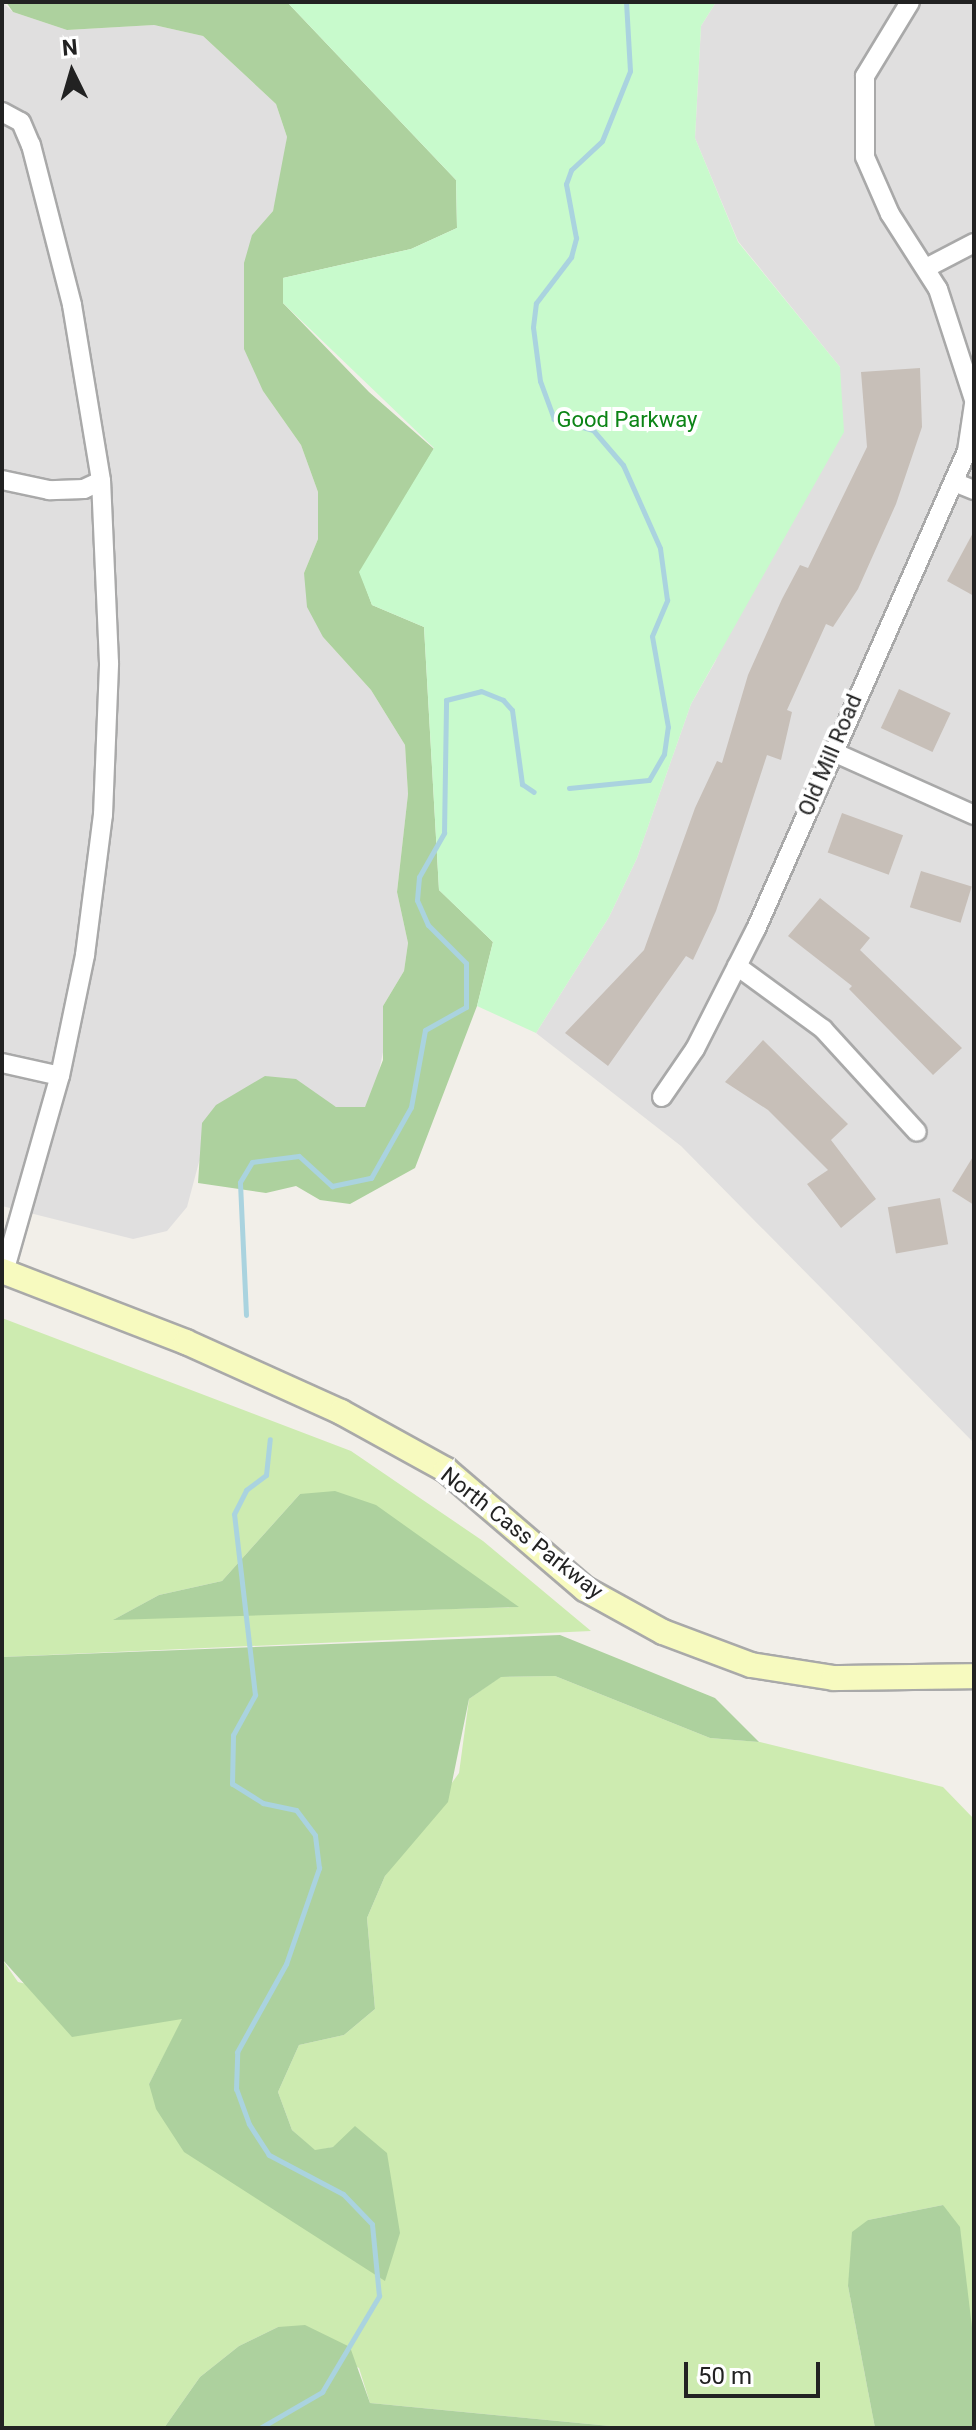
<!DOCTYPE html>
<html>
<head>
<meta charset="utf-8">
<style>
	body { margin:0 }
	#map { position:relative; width:976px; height:2430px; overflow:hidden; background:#f2efe9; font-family:Roboto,sans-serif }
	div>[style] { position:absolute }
	.residential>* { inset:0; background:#e0dfdf }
	.grass>* { inset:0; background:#cdebb0 }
	.forest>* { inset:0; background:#add19e }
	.park>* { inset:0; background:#c8facc }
	.stream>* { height:5px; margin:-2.5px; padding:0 2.5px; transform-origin:2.5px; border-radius:2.5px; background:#aad3df }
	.building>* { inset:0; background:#c7bfb8; transform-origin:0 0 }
	.roads { filter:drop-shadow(2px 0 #a9a9a9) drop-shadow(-2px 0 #a9a9a9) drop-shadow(0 2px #a9a9a9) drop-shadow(0 -2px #a9a9a9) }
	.street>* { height:18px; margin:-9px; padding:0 9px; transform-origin:9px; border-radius:9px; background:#fff }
	.secondary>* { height:24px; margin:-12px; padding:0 12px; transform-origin:12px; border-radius:12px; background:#f7fabf }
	span { translate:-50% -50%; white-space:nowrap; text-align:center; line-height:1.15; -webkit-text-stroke:8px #fff; paint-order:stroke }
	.park-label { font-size:22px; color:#0c8416 }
	.street-label { font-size:22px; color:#222 }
	.frame { position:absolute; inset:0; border:4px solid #222; pointer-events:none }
	.north { position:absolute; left:32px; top:32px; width:80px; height:80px; -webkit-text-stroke:6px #fff; paint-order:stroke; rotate:355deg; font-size:22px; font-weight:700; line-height:32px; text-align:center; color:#222 }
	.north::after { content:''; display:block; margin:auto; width:28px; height:36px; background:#222; clip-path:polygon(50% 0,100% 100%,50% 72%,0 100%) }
	.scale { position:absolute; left:684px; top:2362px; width:136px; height:36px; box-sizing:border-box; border:4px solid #222; border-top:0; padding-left:10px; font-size:24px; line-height:28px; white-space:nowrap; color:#222; -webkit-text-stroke:6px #fff; paint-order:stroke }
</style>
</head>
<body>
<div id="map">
	<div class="residential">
		<div style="clip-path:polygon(2px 2px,13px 12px,67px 30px,154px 25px,203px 36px,276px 104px,287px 137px,282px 174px,273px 211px,252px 235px,263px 391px,301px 445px,318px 492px,318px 539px,304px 573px,323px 637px,371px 690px,405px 745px,408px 794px,397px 892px,408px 943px,404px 971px,383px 1006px,386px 1038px,375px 1090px,365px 1107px,336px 1107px,266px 1076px,246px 1089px,199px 1162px,187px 1207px,167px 1231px,133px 1239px,2px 1206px)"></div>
		<div style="clip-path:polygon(716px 2px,974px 2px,974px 1443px,681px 1146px,536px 1033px,609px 917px,637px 858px,691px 704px,715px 662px,840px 367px,738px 241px,695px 138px,701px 26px)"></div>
	</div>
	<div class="grass">
		<div style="clip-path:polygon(evenodd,2px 1318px,351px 1451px,483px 1541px,591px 1631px,2px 1657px,2px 1318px,300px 1494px,518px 1607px,115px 1619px,159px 1595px,222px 1581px,300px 1494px)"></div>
		<div style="clip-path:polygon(555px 1676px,710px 1738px,760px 1742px,943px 1787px,974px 1819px,974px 2344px,943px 2205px,868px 2220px,848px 2286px,875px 2428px,631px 2428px,370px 2403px,359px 2368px,278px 2327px,239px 2346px,200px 2377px,164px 2428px,2px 2428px,2px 1959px,18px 1982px,183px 2019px,149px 2084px,385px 2280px,333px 2147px,315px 2151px,292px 2130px,278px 2092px,299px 2045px,344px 2035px,375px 2009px,367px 1918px,385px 1876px,459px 1773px,469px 1699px,500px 1677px)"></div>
	</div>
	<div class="forest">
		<div style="clip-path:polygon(6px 2px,287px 2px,456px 180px,457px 228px,411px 249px,283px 278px,283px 303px,369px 392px,434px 449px,360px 572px,372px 605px,424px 627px,439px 890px,493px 942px,477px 1006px,415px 1168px,350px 1204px,320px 1200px,296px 1186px,266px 1193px,198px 1183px,202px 1123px,216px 1105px,265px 1076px,296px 1079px,336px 1107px,365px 1107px,383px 1060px,383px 1006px,404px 971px,408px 943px,397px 892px,408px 794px,405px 745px,371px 690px,323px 637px,307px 607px,304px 573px,318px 539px,318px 492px,301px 445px,263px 391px,244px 349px,244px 263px,252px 235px,273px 211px,287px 137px,276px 104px,203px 36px,154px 25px,67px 30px,13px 12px)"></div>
		<div style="clip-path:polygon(335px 1491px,376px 1505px,519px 1607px,113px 1620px,159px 1595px,222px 1581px,300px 1494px)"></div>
		<div style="clip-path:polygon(560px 1635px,715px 1698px,759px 1742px,710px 1738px,555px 1676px,501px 1677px,469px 1699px,448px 1802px,385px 1876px,367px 1918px,375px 2009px,344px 2035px,299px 2045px,278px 2092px,292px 2130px,315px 2150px,333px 2147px,355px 2126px,387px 2153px,400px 2233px,385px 2281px,184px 2152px,156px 2109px,149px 2084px,182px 2019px,72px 2037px,2px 1959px,2px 1657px)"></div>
		<div style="clip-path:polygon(943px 2205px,960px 2227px,974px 2344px,974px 2428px,875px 2428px,848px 2286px,852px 2232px,868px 2220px)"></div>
		<div style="clip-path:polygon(305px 2325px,350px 2347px,370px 2403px,631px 2428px,164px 2428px,200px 2377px,239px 2346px,278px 2327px)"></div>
	</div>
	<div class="park">
		<div style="clip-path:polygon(287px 2px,716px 2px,701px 26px,695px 138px,738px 242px,840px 367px,844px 432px,691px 704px,637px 858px,609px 917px,536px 1033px,477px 1006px,493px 942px,439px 890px,424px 627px,372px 605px,359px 572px,434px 448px,283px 303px,283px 278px,411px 249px,457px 228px,456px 180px)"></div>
	</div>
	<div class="stream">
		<div style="left:569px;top:788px;width:80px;rotate:-5.7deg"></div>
		<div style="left:649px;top:780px;width:30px;rotate:-60deg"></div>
		<div style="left:664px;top:754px;width:27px;rotate:-82deg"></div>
		<div style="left:668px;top:727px;width:92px;rotate:-100deg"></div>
		<div style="left:652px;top:636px;width:39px;rotate:-67deg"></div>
		<div style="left:667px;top:600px;width:52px;rotate:-97.7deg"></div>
		<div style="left:660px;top:548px;width:91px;rotate:-114deg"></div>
		<div style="left:623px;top:465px;width:46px;rotate:-130.6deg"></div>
		<div style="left:593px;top:430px;width:41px;rotate:-164.2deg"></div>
		<div style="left:554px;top:419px;width:40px;rotate:-110.2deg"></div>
		<div style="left:540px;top:381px;width:54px;rotate:-97.4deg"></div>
		<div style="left:533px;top:327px;width:24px;rotate:-83deg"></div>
		<div style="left:536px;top:303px;width:58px;rotate:-52.7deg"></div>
		<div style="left:571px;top:257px;width:20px;rotate:-75deg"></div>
		<div style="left:576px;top:238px;width:55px;rotate:-100.5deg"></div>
		<div style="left:566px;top:184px;width:15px;rotate:-70deg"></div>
		<div style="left:571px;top:170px;width:42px;rotate:-43.1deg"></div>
		<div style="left:602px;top:141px;width:75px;rotate:-68.2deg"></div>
		<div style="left:630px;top:71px;width:69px;rotate:-93.3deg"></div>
		<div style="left:246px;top:1315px;width:133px;rotate:-92.6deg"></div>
		<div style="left:240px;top:1182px;width:23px;rotate:-59deg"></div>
		<div style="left:252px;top:1162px;width:47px;rotate:-7.3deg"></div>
		<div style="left:299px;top:1156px;width:45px;rotate:42.3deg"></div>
		<div style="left:332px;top:1186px;width:40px;rotate:-12deg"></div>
		<div style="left:371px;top:1178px;width:81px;rotate:-60.6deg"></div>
		<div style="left:411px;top:1107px;width:78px;rotate:-79.7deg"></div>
		<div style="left:425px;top:1030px;width:47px;rotate:-29.3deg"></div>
		<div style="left:466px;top:1007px;width:44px;rotate:-90deg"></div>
		<div style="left:466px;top:963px;width:54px;rotate:-135deg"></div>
		<div style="left:428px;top:925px;width:27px;rotate:-114deg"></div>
		<div style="left:417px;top:900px;width:23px;rotate:-85deg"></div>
		<div style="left:419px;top:877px;width:51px;rotate:-60.4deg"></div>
		<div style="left:444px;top:833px;width:133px;rotate:-89.1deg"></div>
		<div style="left:446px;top:700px;width:36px;rotate:-14deg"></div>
		<div style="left:481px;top:691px;width:24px;rotate:22deg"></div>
		<div style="left:503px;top:700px;width:13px;rotate:48deg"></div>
		<div style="left:512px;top:710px;width:75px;rotate:82.3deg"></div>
		<div style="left:522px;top:784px;width:14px;rotate:34deg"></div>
		<div style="left:260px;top:2428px;width:72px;rotate:-30.1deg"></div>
		<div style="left:322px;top:2392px;width:112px;rotate:-59.3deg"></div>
		<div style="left:379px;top:2296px;width:72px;rotate:-95.6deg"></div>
		<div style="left:372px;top:2224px;width:42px;rotate:-134deg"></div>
		<div style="left:343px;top:2194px;width:84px;rotate:-152.2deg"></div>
		<div style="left:269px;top:2155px;width:37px;rotate:-123deg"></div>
		<div style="left:249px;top:2124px;width:37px;rotate:-110deg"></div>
		<div style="left:236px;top:2089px;width:37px;rotate:-88deg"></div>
		<div style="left:237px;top:2052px;width:101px;rotate:-60.9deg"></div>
		<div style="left:286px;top:1964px;width:102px;rotate:-71deg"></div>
		<div style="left:319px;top:1868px;width:33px;rotate:-97deg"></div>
		<div style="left:315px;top:1835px;width:31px;rotate:-127deg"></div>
		<div style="left:296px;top:1810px;width:34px;rotate:-168deg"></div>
		<div style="left:263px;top:1803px;width:36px;rotate:-148deg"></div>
		<div style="left:232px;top:1784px;width:49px;rotate:-88.8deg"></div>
		<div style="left:233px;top:1735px;width:46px;rotate:-61.2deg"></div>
		<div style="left:255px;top:1695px;width:182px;rotate:-96.6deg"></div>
		<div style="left:234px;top:1514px;width:27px;rotate:-63deg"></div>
		<div style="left:246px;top:1490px;width:25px;rotate:-37deg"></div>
		<div style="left:266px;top:1475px;width:36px;rotate:-84deg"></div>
	</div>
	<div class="building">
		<div style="clip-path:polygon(920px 368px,922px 427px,896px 504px,858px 589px,833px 627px,826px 624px,787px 710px,792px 712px,781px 760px,767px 755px,716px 911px,693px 960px,686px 956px,608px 1066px,565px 1033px,644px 950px,695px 808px,717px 761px,722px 763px,748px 675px,782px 599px,800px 565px,808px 568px,867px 447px,861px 372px)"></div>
		<div style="clip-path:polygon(974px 531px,974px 596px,947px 581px)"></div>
		<div style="left:899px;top:689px;width:57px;height:43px;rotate:25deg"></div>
		<div style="left:842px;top:813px;width:65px;height:42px;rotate:20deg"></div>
		<div style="left:921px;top:871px;width:53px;height:38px;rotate:17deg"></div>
		<div style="clip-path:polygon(820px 898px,870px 938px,860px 950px,962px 1048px,933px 1075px,849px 989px,852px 986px,788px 936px)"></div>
		<div style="clip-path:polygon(763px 1040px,848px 1124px,831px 1140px,876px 1199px,841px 1228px,807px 1184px,828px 1170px,768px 1110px,725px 1082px)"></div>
		<div style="clip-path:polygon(974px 1155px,974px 1205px,952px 1191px)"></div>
		<div style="left:940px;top:1198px;width:47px;height:53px;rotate:80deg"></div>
	</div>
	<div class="roads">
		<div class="street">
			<div style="left:910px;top:2px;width:87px;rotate:121.3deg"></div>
			<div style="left:865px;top:76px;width:81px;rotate:90deg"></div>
			<div style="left:865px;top:157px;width:62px;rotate:66.3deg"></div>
			<div style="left:890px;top:214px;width:89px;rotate:57.4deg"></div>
			<div style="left:938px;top:289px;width:117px;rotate:72deg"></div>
			<div style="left:2px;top:112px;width:21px;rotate:28deg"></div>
			<div style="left:21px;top:122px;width:25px;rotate:67deg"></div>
			<div style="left:31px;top:145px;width:165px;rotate:75.6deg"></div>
			<div style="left:72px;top:305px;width:178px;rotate:80.6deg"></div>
			<div style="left:101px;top:481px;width:19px;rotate:155deg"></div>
			<div style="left:84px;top:489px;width:35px;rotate:178deg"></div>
			<div style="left:49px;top:490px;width:48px;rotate:-168deg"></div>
			<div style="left:928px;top:267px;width:52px;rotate:-27.6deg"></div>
			<div style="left:954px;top:482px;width:22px;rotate:22deg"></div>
			<div style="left:831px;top:751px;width:157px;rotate:24.1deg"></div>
			<div style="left:737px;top:966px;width:107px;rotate:36.2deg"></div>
			<div style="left:823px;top:1029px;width:139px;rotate:47.6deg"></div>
			<div style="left:2px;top:1063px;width:59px;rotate:12.6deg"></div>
			<div style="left:662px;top:1097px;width:58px;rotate:-55.5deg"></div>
			<div style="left:695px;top:1049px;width:135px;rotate:-63.1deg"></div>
			<div style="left:756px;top:929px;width:522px;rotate:-66.18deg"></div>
			<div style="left:967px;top:451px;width:48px;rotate:-81.5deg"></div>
			<div style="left:4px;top:1272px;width:204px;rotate:-74.1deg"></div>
			<div style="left:60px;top:1076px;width:124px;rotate:-78.3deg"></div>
			<div style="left:85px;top:955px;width:141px;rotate:-82.7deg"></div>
			<div style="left:103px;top:815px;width:152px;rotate:-87.7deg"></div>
			<div style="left:109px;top:663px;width:182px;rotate:-92.5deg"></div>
		</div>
		<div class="secondary">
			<div style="left:2px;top:1271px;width:197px;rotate:21.1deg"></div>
			<div style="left:186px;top:1342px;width:170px;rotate:24.3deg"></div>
			<div style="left:341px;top:1412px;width:120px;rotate:28.9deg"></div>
			<div style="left:446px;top:1470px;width:183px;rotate:40.6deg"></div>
			<div style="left:585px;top:1589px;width:89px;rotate:28.9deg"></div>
			<div style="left:663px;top:1632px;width:94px;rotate:20.6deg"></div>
			<div style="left:751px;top:1665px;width:84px;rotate:8.9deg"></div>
			<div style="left:834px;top:1678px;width:140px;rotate:-0.8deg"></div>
		</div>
	</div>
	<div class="park-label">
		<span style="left:627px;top:420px">Good Parkway</span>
	</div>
	<div class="street-label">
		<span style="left:830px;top:755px;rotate:-67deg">Old Mill Road</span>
		<span style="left:522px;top:1533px;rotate:38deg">North Cass Parkway</span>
	</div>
	<div class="frame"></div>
	<div class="north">N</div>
	<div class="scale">50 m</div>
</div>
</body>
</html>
